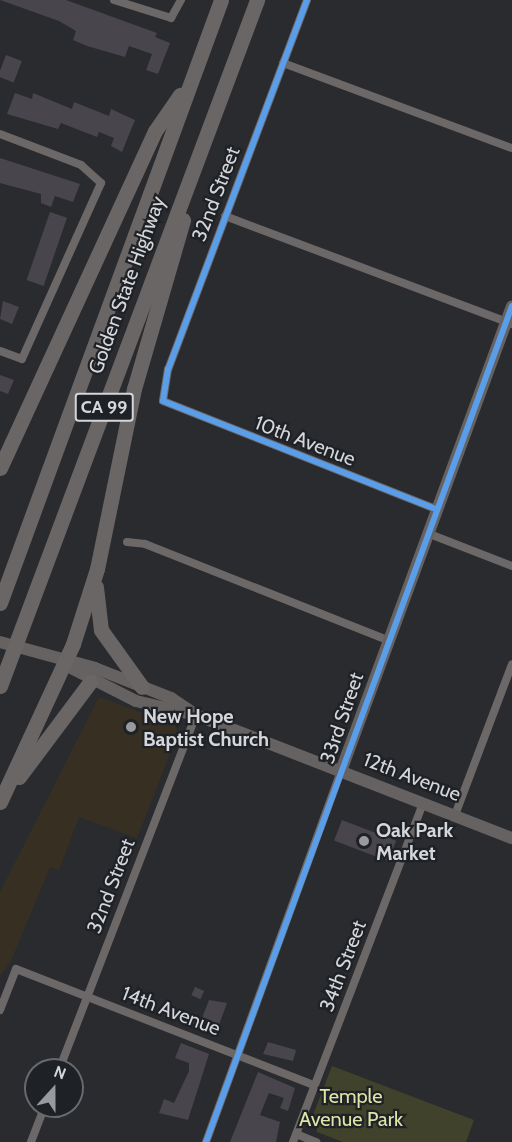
<!DOCTYPE html>
<html>
<head>
<meta charset="utf-8">
<style>
	body { margin:0 }
	#map { position:relative; width:512px; height:1142px; overflow:hidden; background:#2a2b2e; font-family:Cabin,sans-serif }
	div>[style] { position:absolute }
	.commercial>* { inset:0; background:#373022 }
	.green>* { inset:0; background:#40422b }
	.building>* { inset:0; background:#48454d; transform-origin:0 0 }
	.street>* { height:8px; margin:-4px; padding:0 4px; transform-origin:4px; border-radius:4px; background:#6d6868 }
	.secondary>* { height:12px; margin:-6px; padding:0 6px; transform-origin:6px; border-radius:6px; background:#666261 }
	.highway>* { height:15px; margin:-7.5px; padding:0 7.5px; transform-origin:7.5px; border-radius:7.5px; background:#6b6666 }
	.cycleway>* { height:6px; margin:-3px; padding:0 3px; transform-origin:3px; border-radius:3px; background:#5a9eea }
	.dots>* { width:16px; height:16px; translate:-50% -50%; box-sizing:border-box; border:3px solid #1e2126; border-radius:50% }
	span { translate:-50% -50%; white-space:nowrap; text-align:center; line-height:1.15; -webkit-text-stroke:4.5px #1e2126; paint-order:stroke }
	.shield-label span { padding:2px 4px; background:#1e2126; border:2px solid; border-radius:4px; -webkit-text-stroke-width:0 }
	.shield-label { font-size:18px; color:#d5d6da; font-weight:700 }
	.street-label { font-size:20px; color:#d5d6da }
	.poi-label { font-size:20px; color:#d5d6da; font-weight:700 }
	.left { translate:0 -50%; text-align:left }
	.park-label { font-size:20px; color:#dee4a6 }
	.north { position:absolute; left:24px; top:1058px; width:60px; height:60px; box-sizing:border-box; background:#1e2126; border:2px solid #67696e; border-radius:50%; rotate:21deg; font-size:16px; font-weight:700; line-height:24px; text-align:center; color:#d5d6da }
	.north::after { content:''; display:block; margin:auto; width:21px; height:27px; background:#999a9e; clip-path:polygon(50% 0,100% 100%,50% 72%,0 100%) }
</style>
</head>
<body>
<div id="map">
	<div class="commercial">
		<div style="clip-path:polygon(99px 697px,175px 725px,178px 733px,137px 838px,79px 817px,59px 870px,50px 867px,11px 961px,0 976px,0 892px)"></div>
	</div>
	<div class="green">
		<div style="clip-path:polygon(332px 1066px,474px 1120px,466px 1142px,343px 1142px,317px 1132px,311px 1120px)"></div>
	</div>
	<div class="building">
		<div style="clip-path:polygon(0 0,66px 0,157px 33px,155px 37px,170px 43px,158px 74px,146px 70px,152px 54px,129px 46px,125px 57px,87px 46px,73px 40px,76px 31px,59px 21px)"></div>
		<div style="left:6px;top:55px;width:17px;height:23px;rotate:21deg"></div>
		<div style="clip-path:polygon(15px 93px,32px 99px,33px 93px,72px 109px,74px 102px,109px 116px,111px 109px,135px 120px,122px 152px,111px 146px,114px 138px,99px 132px,97px 137px,61px 123px,58px 129px,7px 114px)"></div>
		<div style="clip-path:polygon(0 158px,80px 184px,73px 202px,55px 196px,51px 207px,41px 203px,41px 194px,0 183px)"></div>
		<div style="left:50px;top:212px;width:18px;height:72px;rotate:19deg"></div>
		<div style="clip-path:polygon(3px 301px,19px 307px,12px 324px,0 319px)"></div>
		<div style="clip-path:polygon(0 375px,14px 380px,8px 394px,0 391px)"></div>
		<div style="left:342px;top:820px;width:58px;height:22px;rotate:21deg"></div>
		<div style="left:195px;top:987px;width:10px;height:9px;rotate:24deg"></div>
		<div style="clip-path:polygon(209px 1000px,227px 1003px,216px 1033px,184px 1020px,187px 1012px,202px 1018px)"></div>
		<div style="clip-path:polygon(268px 1042px,296px 1050px,293px 1061px,263px 1054px)"></div>
		<div style="clip-path:polygon(181px 1043px,209px 1054px,188px 1120px,159px 1113px,164px 1099px,174px 1103px,189px 1071px,189px 1063px,175px 1058px)"></div>
		<div style="clip-path:polygon(258px 1072px,295px 1088px,288px 1111px,280px 1108px,284px 1098px,269px 1093px,260px 1115px,280px 1122px,276px 1142px,230px 1142px)"></div>
	</div>
	<div class="street">
		<div style="left:114px;top:0;width:60px;rotate:17.5deg"></div>
		<div style="left:171px;top:18px;width:21px;rotate:-61deg"></div>
		<div style="left:307px;top:0;width:394px;rotate:110.6deg"></div>
		<div style="left:168px;top:369px;width:32px;rotate:99deg"></div>
		<div style="left:163px;top:401px;width:294px;rotate:21.6deg"></div>
		<div style="left:283px;top:63px;width:244px;rotate:20.4deg"></div>
		<div style="left:0;top:134px;width:87px;rotate:20.9deg"></div>
		<div style="left:81px;top:165px;width:27px;rotate:42deg"></div>
		<div style="left:101px;top:183px;width:193px;rotate:114.2deg"></div>
		<div style="left:22px;top:359px;width:23px;rotate:-160deg"></div>
		<div style="left:225px;top:216px;width:307px;rotate:20.6deg"></div>
		<div style="left:427px;top:533px;width:91px;rotate:21.2deg"></div>
		<div style="left:127px;top:542px;width:18px;rotate:6deg"></div>
		<div style="left:145px;top:544px;width:260px;rotate:21.6deg"></div>
		<div style="left:455px;top:815px;width:161px;rotate:-69.3deg"></div>
		<div style="left:0;top:1010px;width:44px;rotate:-68.7deg"></div>
		<div style="left:16px;top:969px;width:320px;rotate:21.3deg"></div>
		<div style="left:59px;top:1070px;width:381px;rotate:-68.9deg"></div>
		<div style="left:296px;top:1134px;width:22px;rotate:22deg"></div>
		<div style="left:31px;top:1142px;width:39px;rotate:-69deg"></div>
		<div style="left:206px;top:1142px;width:395px;rotate:-70deg"></div>
		<div style="left:293px;top:1142px;width:363px;rotate:-69deg"></div>
	</div>
	<div class="secondary">
		<div style="left:0;top:642px;width:98px;rotate:15.3deg"></div>
		<div style="left:95px;top:668px;width:82px;rotate:21.5deg"></div>
		<div style="left:171px;top:698px;width:30px;rotate:34deg"></div>
		<div style="left:196px;top:715px;width:339px;rotate:21.3deg"></div>
		<div style="left:67px;top:666px;width:77px;rotate:26.9deg"></div>
		<div style="left:136px;top:701px;width:61px;rotate:13.3deg"></div>
		<div style="left:341px;top:771px;width:495px;rotate:-69.8deg"></div>
	</div>
	<div class="highway">
		<div style="left:0;top:468px;width:371px;rotate:-65.3deg"></div>
		<div style="left:155px;top:131px;width:44px;rotate:-55.2deg"></div>
		<div style="left:96px;top:587px;width:43px;rotate:83.4deg"></div>
		<div style="left:101px;top:630px;width:70px;rotate:54.3deg"></div>
		<div style="left:0;top:603px;width:642px;rotate:-69.87deg"></div>
		<div style="left:0;top:686px;width:733px;rotate:-69.46deg"></div>
		<div style="left:19px;top:777px;width:119px;rotate:-53.2deg"></div>
		<div style="left:0;top:802px;width:174px;rotate:-65.2deg"></div>
		<div style="left:73px;top:644px;width:79px;rotate:-72.3deg"></div>
		<div style="left:97px;top:569px;width:184px;rotate:-78.4deg"></div>
		<div style="left:134px;top:389px;width:176px;rotate:-73.8deg"></div>
	</div>
	<div class="cycleway">
		<div style="left:307px;top:0;width:394px;rotate:110.6deg"></div>
		<div style="left:168px;top:369px;width:32px;rotate:99deg"></div>
		<div style="left:163px;top:401px;width:294px;rotate:21.6deg"></div>
		<div style="left:206px;top:1142px;width:890px;rotate:-69.9deg"></div>
	</div>
	<div class="dots">
		<div style="left:131px;top:727px;background:#999a9e"></div>
		<div style="left:364px;top:841px;background:#999a9e"></div>
	</div>
	<div class="shield-label">
		<span style="left:104px;top:407px">CA 99</span>
	</div>
	<div class="street-label">
		<span style="left:216px;top:194px;rotate:-69deg">32nd Street</span>
		<span style="left:127px;top:285px;rotate:-70deg">Golden State Highway</span>
		<span style="left:305px;top:441px;rotate:21deg">10th Avenue</span>
		<span style="left:342px;top:718px;rotate:-71deg">33rd Street</span>
		<span style="left:412px;top:777px;rotate:21deg">12th Avenue</span>
		<span style="left:111px;top:886px;rotate:-69deg">32nd Street</span>
		<span style="left:343px;top:966px;rotate:-69deg">34th Street</span>
		<span style="left:171px;top:1011px;rotate:21deg">14th Avenue</span>
	</div>
	<div class="poi-label">
		<span class="left" style="left:143px;top:728px">New Hope<br>Baptist Church</span>
		<span class="left" style="left:376px;top:842px">Oak Park<br>Market</span>
	</div>
	<div class="park-label">
		<span style="left:351px;top:1108px">Temple<br>Avenue Park</span>
	</div>
	<div class="north">N</div>
</div>
</body>
</html>
